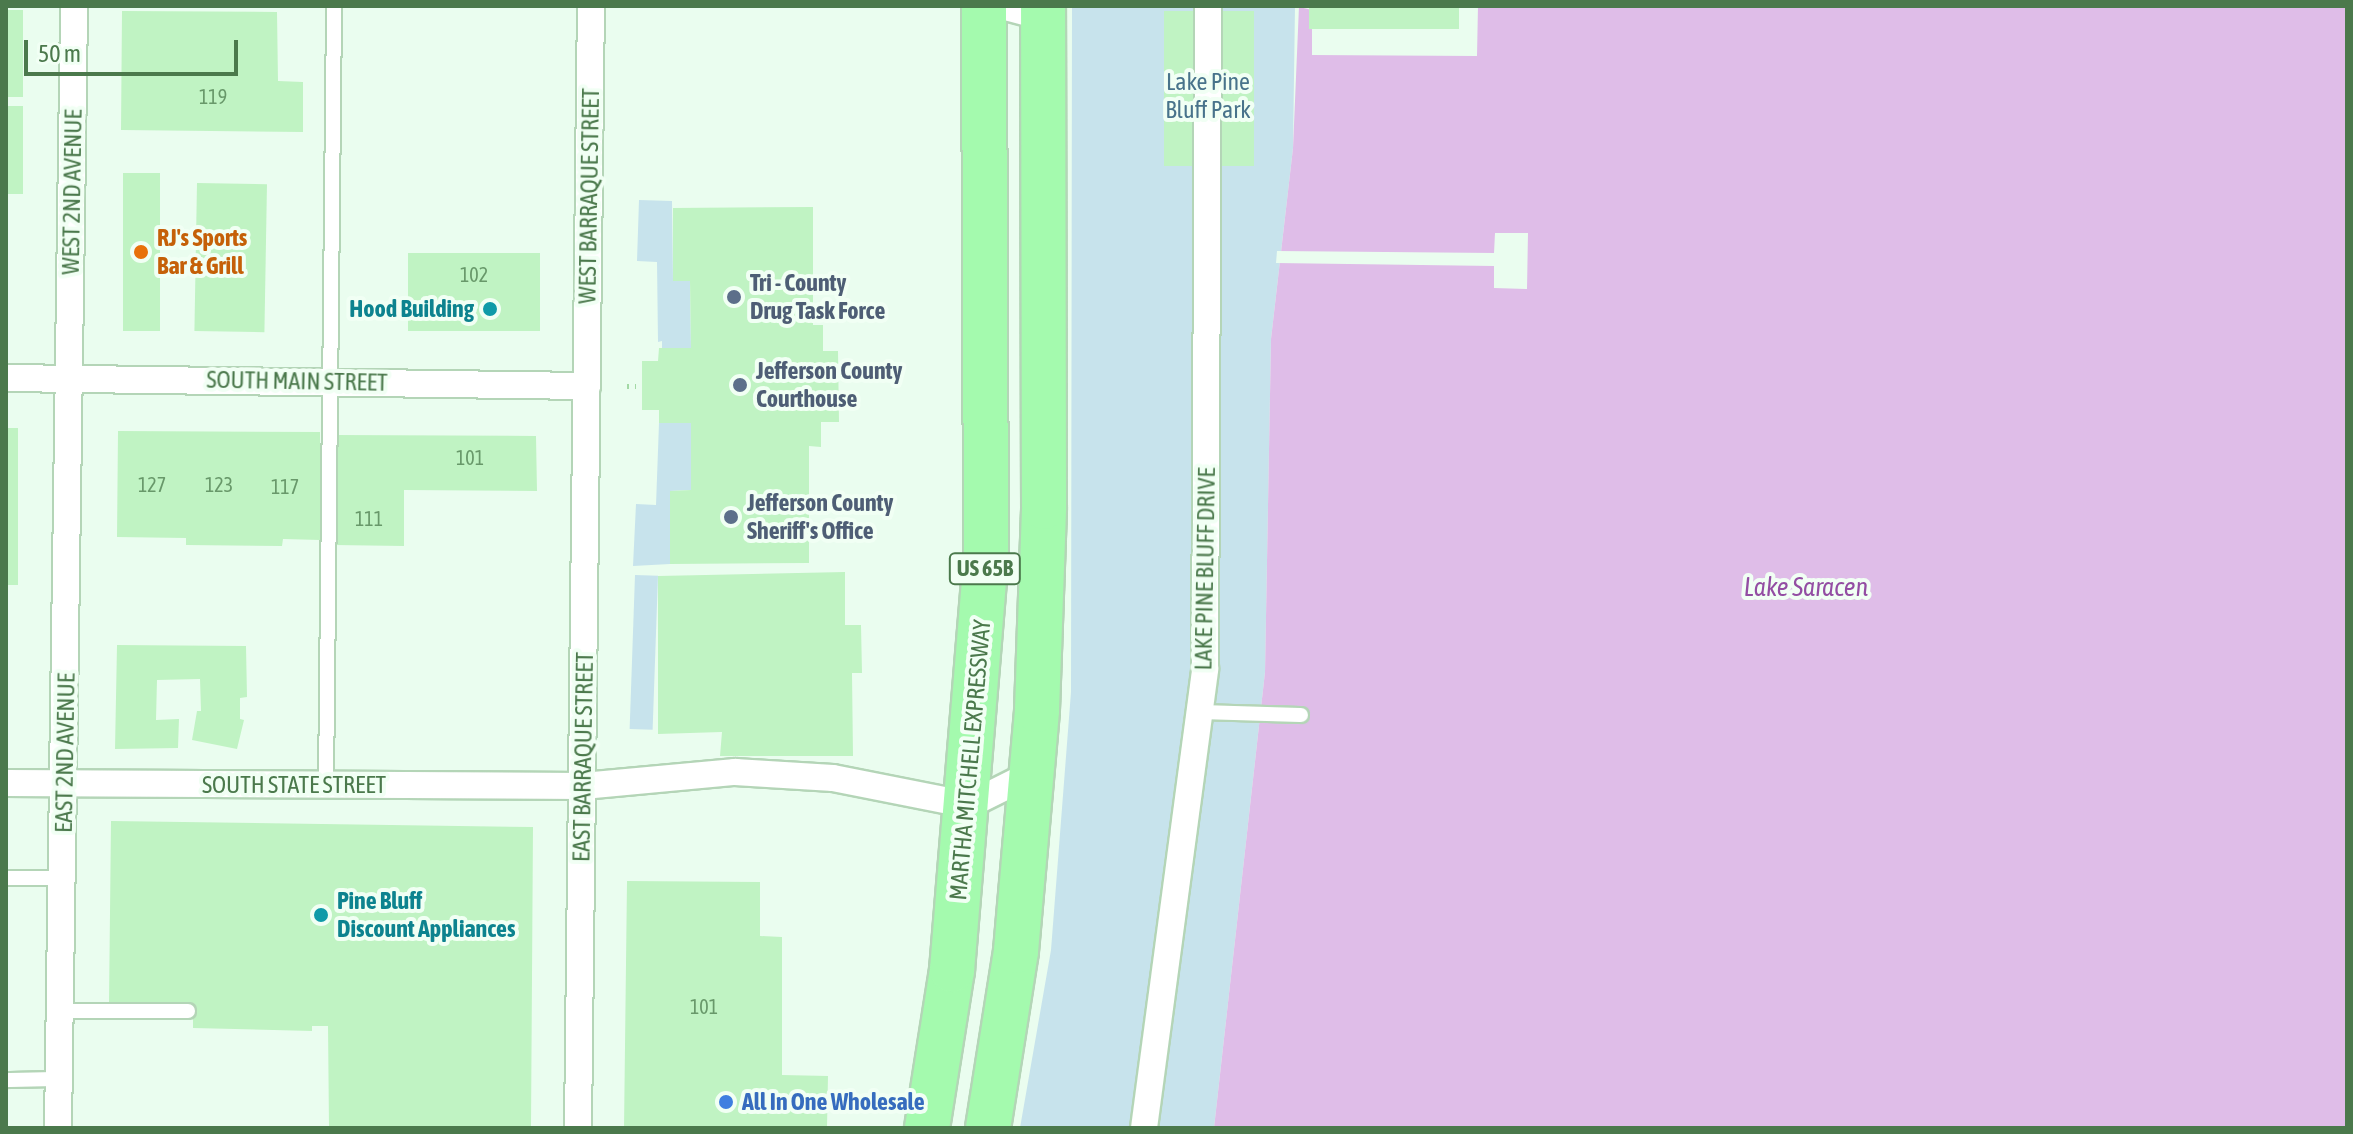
<!DOCTYPE html>
<html>
<head>
<meta charset="utf-8">
<style>
	body { margin:0 }
	#map { position:relative; width:2353px; height:1134px; overflow:hidden; background:#eafdef; font-family:"Asap Condensed",sans-serif }
	div>[style] { position:absolute }
	.green>* { inset:0; background:#c7e3ec; transform-origin:0 0 }
	.water>* { inset:0; background:#dfbde8 }
	.pier>* { inset:0; background:#eafdef }
	.building>* { inset:0; background:#c0f3c3; transform-origin:0 0 }
	.path>* { height:5px; margin-top:-2.5px; transform-origin:0; background:repeating-linear-gradient(90deg,#a3d9a5 0 2px,transparent 0 8px) }
	.roads { filter:drop-shadow(2px 0 #b4d5b7) drop-shadow(-2px 0 #b4d5b7) drop-shadow(0 2px #b4d5b7) drop-shadow(0 -2px #b4d5b7) }
	.service>* { height:14px; margin:-7px; padding:0 7px; transform-origin:7px; border-radius:7px; background:#fff }
	.minor>* { height:26px; margin:-13px; padding:0 13px; transform-origin:13px; border-radius:13px; background:#fff }
	.trunk>* { height:44px; margin:-22px; padding:0 22px; transform-origin:22px; border-radius:22px; background:#a4faae }
	.dots>* { width:22px; height:22px; translate:-50% -50%; box-sizing:border-box; border:4px solid #f1fff4; border-radius:50% }
	span { translate:-50% -50%; white-space:nowrap; text-align:center; line-height:1.15; -webkit-text-stroke:8px #f1fff4; paint-order:stroke }
	.number-label { font-size:20px; color:#68986a }
	.number-label span { -webkit-text-stroke-width:0 }
	.shield-label span { padding:2px 6px; background:#f1fff4; border:2px solid; border-radius:6px; -webkit-text-stroke-width:0 }
	.shield-label { font-size:22px; color:#4b794c; font-weight:700 }
	.park-label { font-size:24px; color:#48738b }
	.street-label { font-size:24px; color:#4b794c }
	.food-label { font-size:24px; color:#c56008; font-weight:700 }
	.left { translate:0 -50%; text-align:left }
	.service-label { font-size:24px; color:#4e5e75; font-weight:700 }
	.culture-label { font-size:24px; color:#0d838f; font-weight:700 }
	.right { translate:-100% -50%; text-align:right }
	.shop-label { font-size:24px; color:#366cbe; font-weight:700 }
	.water-label { font-size:26px; color:#934da3; font-style:italic }
	.frame { position:absolute; inset:0; border:8px solid #4b794c; pointer-events:none }
	.scale { position:absolute; left:24px; top:40px; width:214px; height:36px; box-sizing:border-box; border:4px solid #4b794c; border-top:0; padding-left:10px; font-size:24px; line-height:28px; white-space:nowrap; color:#4b794c; -webkit-text-stroke:6px #f1fff4; paint-order:stroke }
</style>
</head>
<body>
<div id="map">
	<div class="green">
		<div style="clip-path:polygon(1072px 6px,1295px 6px,1293px 148px,1271px 339px,1265px 672px,1214px 1128px,1020px 1128px,1051px 950px,1071px 692px)"></div>
		<div style="clip-path:polygon(639px 200px,672px 201px,673px 280px,690px 281px,691px 348px,662px 348px,662px 341px,658px 342px,657px 262px,637px 261px)"></div>
		<div style="clip-path:polygon(659px 423px,691px 423px,691px 490px,670px 491px,670px 564px,633px 566px,636px 504px,656px 505px)"></div>
		<div style="left:635px;top:575px;width:23px;height:154px;rotate:2deg"></div>
	</div>
	<div class="water">
		<div style="clip-path:polygon(1299px 6px,2347px 6px,2347px 1128px,1214px 1128px,1265px 672px,1271px 339px,1293px 148px)"></div>
	</div>
	<div class="pier">
		<div style="clip-path:polygon(1295px 6px,1478px 6px,1477px 56px,1312px 55px,1312px 10px)"></div>
		<div style="clip-path:polygon(1495px 233px,1528px 233px,1527px 289px,1494px 288px,1494px 266px,1276px 263px,1277px 251px,1494px 253px)"></div>
	</div>
	<div class="building">
		<div style="left:1309px;top:6px;width:150px;height:23px"></div>
		<div style="left:6px;top:10px;width:17px;height:87px"></div>
		<div style="clip-path:polygon(122px 11px,277px 12px,278px 81px,303px 82px,303px 132px,121px 130px)"></div>
		<div style="left:1164px;top:11px;width:90px;height:155px"></div>
		<div style="left:6px;top:106px;width:17px;height:88px"></div>
		<div style="left:123px;top:173px;width:37px;height:158px"></div>
		<div style="left:197px;top:183px;width:70px;height:148px;rotate:1deg"></div>
		<div style="clip-path:polygon(813px 207px,813px 325px,823px 325px,823px 351px,838px 351px,839px 422px,821px 422px,821px 447px,809px 446px,809px 563px,670px 564px,670px 491px,691px 490px,691px 423px,659px 423px,659px 410px,642px 410px,642px 361px,658px 361px,659px 348px,691px 348px,690px 281px,673px 281px,673px 208px)"></div>
		<div style="left:408px;top:253px;width:132px;height:78px"></div>
		<div style="left:18px;top:428px;width:157px;height:12px;rotate:90deg"></div>
		<div style="clip-path:polygon(118px 431px,320px 432px,320px 540px,283px 539px,282px 546px,186px 545px,186px 538px,117px 537px)"></div>
		<div style="clip-path:polygon(335px 435px,536px 436px,537px 491px,404px 490px,404px 546px,334px 545px)"></div>
		<div style="clip-path:polygon(845px 572px,845px 625px,861px 625px,862px 673px,852px 673px,853px 756px,720px 756px,722px 732px,658px 734px,658px 576px)"></div>
		<div style="clip-path:polygon(117px 645px,246px 646px,247px 697px,240px 698px,240px 719px,244px 720px,237px 749px,192px 740px,197px 711px,201px 711px,200px 679px,157px 680px,156px 720px,179px 719px,178px 748px,115px 749px)"></div>
		<div style="clip-path:polygon(111px 821px,533px 827px,531px 1128px,329px 1128px,328px 1026px,312px 1026px,312px 1031px,193px 1028px,193px 1004px,109px 1003px)"></div>
		<div style="clip-path:polygon(627px 881px,760px 882px,760px 936px,782px 937px,782px 1075px,828px 1076px,827px 1128px,624px 1128px)"></div>
	</div>
	<div class="path">
		<div style="left:627px;top:386px;width:9px"></div>
	</div>
	<div class="roads">
		<div class="service">
			<div style="left:1200px;top:712px;width:101px;rotate:1.7deg"></div>
			<div style="left:326px;top:786px;width:780px;rotate:-89.41deg"></div>
			<div style="left:6px;top:878px;width:56px"></div>
			<div style="left:60px;top:1011px;width:128px"></div>
			<div style="left:6px;top:1080px;width:53px;rotate:-1.1deg"></div>
		</div>
		<div class="minor">
			<div style="left:1002px;top:6px;width:42px;rotate:15deg"></div>
			<div style="left:6px;top:378px;width:581px;rotate:0.79deg"></div>
			<div style="left:6px;top:783px;width:577px;rotate:0.3deg"></div>
			<div style="left:583px;top:786px;width:153px;rotate:-5.3deg"></div>
			<div style="left:735px;top:772px;width:98px;rotate:3.5deg"></div>
			<div style="left:833px;top:778px;width:139px;rotate:11.2deg"></div>
			<div style="left:969px;top:805px;width:72px;rotate:-26.6deg"></div>
			<div style="left:58px;top:1128px;width:1122px;rotate:-89.18deg"></div>
			<div style="left:578px;top:1128px;width:1122px;rotate:-89.34deg"></div>
			<div style="left:1144px;top:1128px;width:463px;rotate:-82.4deg"></div>
			<div style="left:1205px;top:669px;width:663px;rotate:-89.74deg"></div>
		</div>
		<div class="trunk">
			<div style="left:927px;top:1128px;width:160px;rotate:-81deg"></div>
			<div style="left:952px;top:970px;width:414px;rotate:-85.3deg"></div>
			<div style="left:986px;top:557px;width:551px;rotate:-90.21deg"></div>
			<div style="left:988px;top:1128px;width:179px;rotate:-81deg"></div>
			<div style="left:1016px;top:951px;width:242px;rotate:-85deg"></div>
			<div style="left:1037px;top:710px;width:203px;rotate:-88deg"></div>
			<div style="left:1044px;top:507px;width:501px;rotate:-90.11deg"></div>
		</div>
	</div>
	<div class="dots">
		<div style="left:141px;top:252px;background:#e8710a"></div>
		<div style="left:734px;top:297px;background:#5c6f8a"></div>
		<div style="left:490px;top:309px;background:#0f9aa8"></div>
		<div style="left:740px;top:385px;background:#5c6f8a"></div>
		<div style="left:731px;top:517px;background:#5c6f8a"></div>
		<div style="left:321px;top:915px;background:#0f9aa8"></div>
		<div style="left:726px;top:1102px;background:#3f7fe0"></div>
	</div>
	<div class="number-label">
		<span style="left:213px;top:96px">119</span>
		<span style="left:474px;top:274px">102</span>
		<span style="left:470px;top:457px">101</span>
		<span style="left:152px;top:484px">127</span>
		<span style="left:219px;top:484px">123</span>
		<span style="left:285px;top:486px">117</span>
		<span style="left:369px;top:518px">111</span>
		<span style="left:704px;top:1006px">101</span>
	</div>
	<div class="shield-label">
		<span style="left:985px;top:569px">US 65B</span>
	</div>
	<div class="park-label">
		<span style="left:1208px;top:96px">Lake Pine<br>Bluff Park</span>
	</div>
	<div class="street-label">
		<span style="left:72px;top:192px;rotate:-89deg">WEST 2ND AVENUE</span>
		<span style="left:589px;top:196px;rotate:-89deg">WEST BARRAQUE STREET</span>
		<span style="left:297px;top:381px;rotate:1deg">SOUTH MAIN STREET</span>
		<span style="left:1205px;top:569px;rotate:-89deg">LAKE PINE BLUFF DRIVE</span>
		<span style="left:65px;top:753px;rotate:-89deg">EAST 2ND AVENUE</span>
		<span style="left:583px;top:757px;rotate:-89deg">EAST BARRAQUE STREET</span>
		<span style="left:970px;top:760px;rotate:-85deg">MARTHA MITCHELL EXPRESSWAY</span>
		<span style="left:294px;top:785px">SOUTH STATE STREET</span>
	</div>
	<div class="food-label">
		<span class="left" style="left:157px;top:252px">RJ's Sports<br>Bar &amp; Grill</span>
	</div>
	<div class="service-label">
		<span class="left" style="left:750px;top:297px">Tri - County<br>Drug Task Force</span>
		<span class="left" style="left:756px;top:385px">Jefferson County<br>Courthouse</span>
		<span class="left" style="left:747px;top:517px">Jefferson County<br>Sheriff's Office</span>
	</div>
	<div class="culture-label">
		<span class="right" style="left:474px;top:309px">Hood Building</span>
		<span class="left" style="left:337px;top:915px">Pine Bluff<br>Discount Appliances</span>
	</div>
	<div class="shop-label">
		<span class="left" style="left:742px;top:1102px">All In One Wholesale</span>
	</div>
	<div class="water-label">
		<span style="left:1806px;top:588px">Lake Saracen</span>
	</div>
	<div class="frame"></div>
	<div class="scale">50 m</div>
</div>
</body>
</html>
